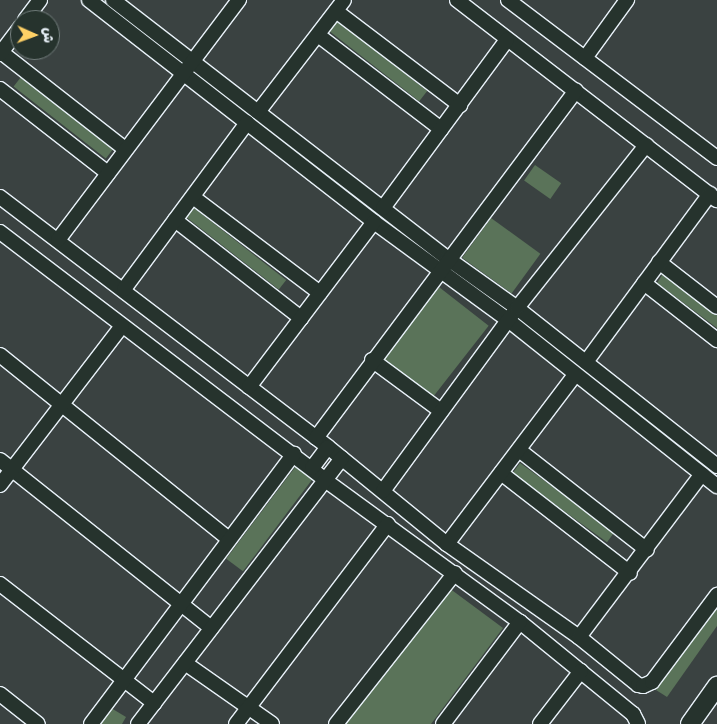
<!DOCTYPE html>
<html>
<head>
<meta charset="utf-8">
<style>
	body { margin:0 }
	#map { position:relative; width:717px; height:724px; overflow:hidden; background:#3a4241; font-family:Delius,"Playpen Sans Arabic",sans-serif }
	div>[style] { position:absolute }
	.green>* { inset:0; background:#5a7359; transform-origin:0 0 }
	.roads { filter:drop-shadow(1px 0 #e8f1f8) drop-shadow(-1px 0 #e8f1f8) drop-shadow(0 1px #e8f1f8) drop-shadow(0 -1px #e8f1f8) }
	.minor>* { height:14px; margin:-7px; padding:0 7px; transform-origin:7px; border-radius:7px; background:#26332d }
	.major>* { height:18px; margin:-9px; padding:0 9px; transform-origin:9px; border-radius:9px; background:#26332d }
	span { translate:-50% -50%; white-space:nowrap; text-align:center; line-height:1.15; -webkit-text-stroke:5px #26332d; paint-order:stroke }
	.north { position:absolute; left:10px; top:10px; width:50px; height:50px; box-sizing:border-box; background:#26332d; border:1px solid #747f7e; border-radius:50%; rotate:92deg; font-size:14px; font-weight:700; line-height:20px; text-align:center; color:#e8f1f8 }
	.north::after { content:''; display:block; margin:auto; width:18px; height:22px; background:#ffd166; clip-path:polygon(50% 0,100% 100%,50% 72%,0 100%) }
</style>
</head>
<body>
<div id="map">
	<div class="green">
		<div style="left:335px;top:19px;width:117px;height:13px;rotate:38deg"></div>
		<div style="left:21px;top:77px;width:117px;height:12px;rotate:38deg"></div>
		<div style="left:535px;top:165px;width:32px;height:19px;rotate:35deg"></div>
		<div style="left:194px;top:208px;width:117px;height:12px;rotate:38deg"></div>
		<div style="left:491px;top:218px;width:61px;height:49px;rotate:36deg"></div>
		<div style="clip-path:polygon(664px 272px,717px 312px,717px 328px,657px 283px)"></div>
		<div style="left:439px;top:287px;width:63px;height:93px;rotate:38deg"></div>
		<div style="left:520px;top:463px;width:117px;height:13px;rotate:36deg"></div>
		<div style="left:296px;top:466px;width:21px;height:116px;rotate:37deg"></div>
		<div style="clip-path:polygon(445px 585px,503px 628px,431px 724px,342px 724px)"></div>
		<div style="clip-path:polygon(717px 608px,717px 626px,667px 697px,656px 690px)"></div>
		<div style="clip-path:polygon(111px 708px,126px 717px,122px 724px,100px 724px)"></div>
	</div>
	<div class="roads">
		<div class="minor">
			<div style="left:89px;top:0;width:361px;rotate:37.9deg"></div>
			<div style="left:374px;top:222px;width:166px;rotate:36.2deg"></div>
			<div style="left:508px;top:320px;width:267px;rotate:38.5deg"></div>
			<div style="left:113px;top:0;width:422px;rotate:37.7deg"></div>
			<div style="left:447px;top:258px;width:86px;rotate:35.5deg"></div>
			<div style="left:517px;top:308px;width:255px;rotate:38.3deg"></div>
			<div style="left:457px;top:0;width:328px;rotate:37.6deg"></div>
			<div style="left:508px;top:0;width:262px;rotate:37.1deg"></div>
			<div style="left:336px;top:11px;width:156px;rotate:37.2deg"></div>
			<div style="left:25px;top:20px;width:25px;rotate:-53deg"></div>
			<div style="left:318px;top:35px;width:155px;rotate:37.4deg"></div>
			<div style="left:1px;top:52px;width:157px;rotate:38deg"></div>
			<div style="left:0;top:54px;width:34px;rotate:-53deg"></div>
			<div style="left:585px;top:58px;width:72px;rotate:-54.1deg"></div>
			<div style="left:0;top:89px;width:137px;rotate:37.9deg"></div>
			<div style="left:258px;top:112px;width:141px;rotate:-52.5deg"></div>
			<div style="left:0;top:197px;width:412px;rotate:37.3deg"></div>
			<div style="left:328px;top:447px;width:154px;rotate:39.2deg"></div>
			<div style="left:447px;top:544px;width:161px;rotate:35.2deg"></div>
			<div style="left:579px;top:637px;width:76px;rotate:39.1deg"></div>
			<div style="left:638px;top:685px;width:5px;rotate:11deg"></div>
			<div style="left:643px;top:686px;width:10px;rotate:-24deg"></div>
			<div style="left:652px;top:682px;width:109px;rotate:-53.2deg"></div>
			<div style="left:193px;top:197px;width:159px;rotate:37.1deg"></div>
			<div style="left:383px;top:208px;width:209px;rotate:-53.6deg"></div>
			<div style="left:175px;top:220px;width:160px;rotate:37.9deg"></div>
			<div style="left:0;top:232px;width:409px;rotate:37.3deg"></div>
			<div style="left:325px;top:480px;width:241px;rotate:36.1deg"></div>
			<div style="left:520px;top:622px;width:146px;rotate:39.2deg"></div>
			<div style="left:633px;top:714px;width:11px;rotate:63deg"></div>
			<div style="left:58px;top:240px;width:301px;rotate:-53deg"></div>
			<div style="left:659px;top:262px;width:73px;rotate:37.8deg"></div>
			<div style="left:644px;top:283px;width:93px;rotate:38deg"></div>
			<div style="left:124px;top:289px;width:207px;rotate:-53.5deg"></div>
			<div style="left:0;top:355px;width:294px;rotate:38.8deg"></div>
			<div style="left:372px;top:360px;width:86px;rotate:36.5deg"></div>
			<div style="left:586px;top:362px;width:209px;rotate:-53.6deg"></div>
			<div style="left:249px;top:387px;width:207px;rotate:-52.9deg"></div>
			<div style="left:316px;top:438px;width:434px;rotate:-53.2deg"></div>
			<div style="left:519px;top:450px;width:162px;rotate:38deg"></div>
			<div style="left:0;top:460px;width:270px;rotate:38.5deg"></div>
			<div style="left:312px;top:468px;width:26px;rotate:-53deg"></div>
			<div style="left:501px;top:473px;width:163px;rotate:37.8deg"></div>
			<div style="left:0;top:485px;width:200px;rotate:-52.5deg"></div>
			<div style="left:383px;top:491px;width:227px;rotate:-53.8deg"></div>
			<div style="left:517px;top:308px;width:208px;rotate:-51.6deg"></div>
			<div style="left:447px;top:544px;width:212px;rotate:-52.9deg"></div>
			<div style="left:0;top:584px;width:195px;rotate:37.7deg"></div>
			<div style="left:579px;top:637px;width:204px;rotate:-53deg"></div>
			<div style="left:185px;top:663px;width:106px;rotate:35deg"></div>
			<div style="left:0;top:694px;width:48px;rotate:38.3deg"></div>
			<div style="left:91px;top:724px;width:338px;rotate:-53.1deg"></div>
			<div style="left:138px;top:724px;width:335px;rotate:-52.5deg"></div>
			<div style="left:236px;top:724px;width:251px;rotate:-52.8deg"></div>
			<div style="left:336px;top:724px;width:192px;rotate:-51.8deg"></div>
			<div style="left:443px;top:724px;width:128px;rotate:-53deg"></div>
			<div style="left:540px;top:724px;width:67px;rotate:-52.3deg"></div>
		</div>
		<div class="major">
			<div style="left:690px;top:724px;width:47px;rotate:-54.6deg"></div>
		</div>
	</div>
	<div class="north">ش</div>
</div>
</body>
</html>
